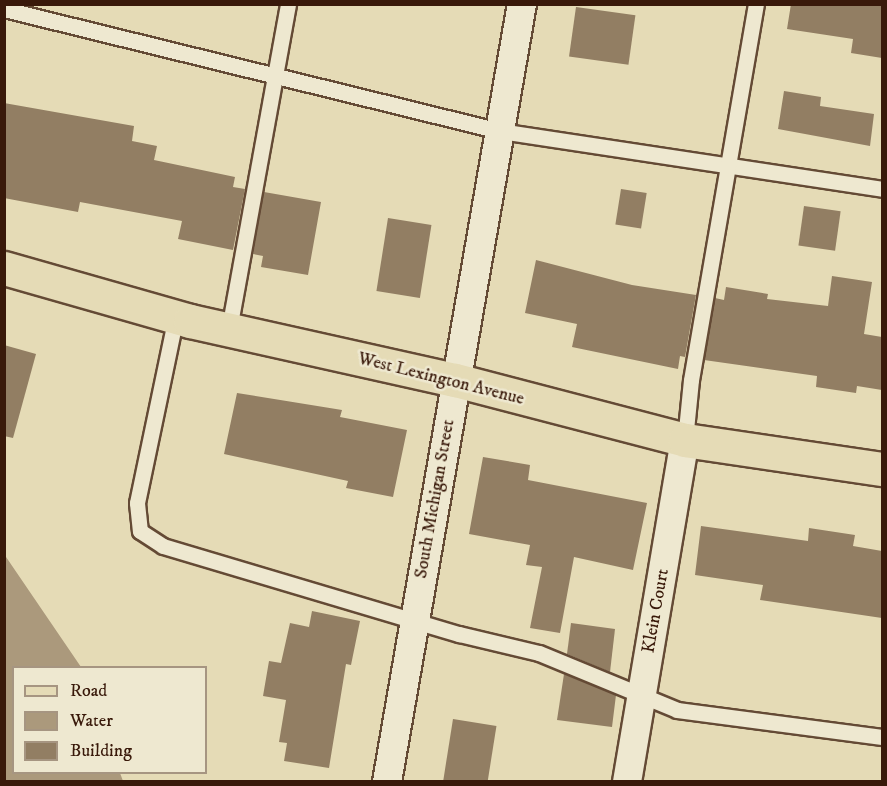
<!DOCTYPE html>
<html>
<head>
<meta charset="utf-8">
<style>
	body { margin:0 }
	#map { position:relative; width:887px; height:786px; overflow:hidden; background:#e5dbb6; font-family:"IM FELL DW Pica",serif }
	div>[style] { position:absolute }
	.water>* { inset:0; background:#ab997c }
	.building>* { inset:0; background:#927e63; transform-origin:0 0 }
	.roads { filter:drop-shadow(2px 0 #644a35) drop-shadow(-2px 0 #644a35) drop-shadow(0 2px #644a35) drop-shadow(0 -2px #644a35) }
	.lane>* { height:15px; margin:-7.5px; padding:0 7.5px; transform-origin:7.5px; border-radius:7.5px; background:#eee8d0 }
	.street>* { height:28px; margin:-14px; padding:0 14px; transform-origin:14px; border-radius:14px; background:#eee8d0 }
	.primary>* { height:33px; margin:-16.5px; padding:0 16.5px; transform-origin:16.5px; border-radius:16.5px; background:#e5dbb6 }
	span { translate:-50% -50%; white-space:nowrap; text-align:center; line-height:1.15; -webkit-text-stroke:5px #eee8d0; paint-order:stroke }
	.street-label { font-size:18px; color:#39190a }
	.frame { position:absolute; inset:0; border:6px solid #39190a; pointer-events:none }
	.legend { position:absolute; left:12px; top:666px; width:195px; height:108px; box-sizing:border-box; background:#eee8d0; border:2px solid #a69581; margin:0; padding:8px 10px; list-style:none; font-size:18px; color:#39190a }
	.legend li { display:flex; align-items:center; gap:12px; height:30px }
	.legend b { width:30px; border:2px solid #a69581 }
</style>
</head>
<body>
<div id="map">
	<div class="water">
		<div style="clip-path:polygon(4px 554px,81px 667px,14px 668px,14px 772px,120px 773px,123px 781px,5px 781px)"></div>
	</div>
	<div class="building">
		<div style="clip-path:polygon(791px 4px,882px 4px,882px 58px,851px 53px,853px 39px,787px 29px)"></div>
		<div style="left:576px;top:7px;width:60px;height:50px;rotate:8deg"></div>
		<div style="clip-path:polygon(784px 91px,821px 97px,820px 106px,874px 114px,870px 146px,778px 129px)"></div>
		<div style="clip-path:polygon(4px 103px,134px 126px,132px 141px,157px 146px,154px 160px,235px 177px,233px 187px,245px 189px,233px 250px,178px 239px,182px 221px,80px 202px,78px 212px,4px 198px)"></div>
		<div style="left:621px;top:189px;width:26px;height:36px;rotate:9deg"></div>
		<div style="clip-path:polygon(264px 192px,321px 202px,308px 275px,261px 267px,263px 256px,253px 254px)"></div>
		<div style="left:804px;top:206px;width:37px;height:40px;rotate:8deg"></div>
		<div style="left:388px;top:218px;width:44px;height:74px;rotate:9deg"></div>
		<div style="clip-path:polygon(536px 260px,632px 285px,696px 295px,685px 357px,680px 356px,678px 369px,572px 347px,577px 324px,525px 313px)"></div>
		<div style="clip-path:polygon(832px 276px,872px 282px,864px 334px,882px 337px,882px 390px,857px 386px,856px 393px,816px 387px,817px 376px,704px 360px,715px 298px,724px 300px,726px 287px,768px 294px,767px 299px,828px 306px)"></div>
		<div style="clip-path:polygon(4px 345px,36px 354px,13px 438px,4px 436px)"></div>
		<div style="clip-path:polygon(237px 393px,342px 410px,340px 417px,407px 430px,393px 497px,346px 488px,348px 481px,224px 454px)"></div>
		<div style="clip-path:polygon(483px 457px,530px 465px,528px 480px,647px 503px,633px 570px,574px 557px,560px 633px,530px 628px,542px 567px,526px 565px,530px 545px,469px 534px)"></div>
		<div style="clip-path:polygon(701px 526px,808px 541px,809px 528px,855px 535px,853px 546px,882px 551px,882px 618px,760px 600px,763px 585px,695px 575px)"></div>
		<div style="clip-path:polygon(312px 611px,360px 621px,351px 665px,346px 664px,329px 768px,284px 761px,287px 743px,279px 742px,286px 700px,263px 696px,269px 661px,281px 663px,290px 623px,309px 627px)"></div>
		<div style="clip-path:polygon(571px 623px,615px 629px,610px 672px,567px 654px)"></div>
		<div style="clip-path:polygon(564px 674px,616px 695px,612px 727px,557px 720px)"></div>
		<div style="left:453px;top:719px;width:44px;height:64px;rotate:9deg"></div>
	</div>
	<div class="roads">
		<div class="lane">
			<div style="left:4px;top:9px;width:511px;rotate:13.82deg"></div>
			<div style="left:500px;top:131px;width:386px;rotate:8.6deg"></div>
			<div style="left:176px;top:316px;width:191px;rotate:101.8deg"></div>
			<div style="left:137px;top:503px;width:28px;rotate:84deg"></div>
			<div style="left:140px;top:531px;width:27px;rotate:33deg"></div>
			<div style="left:163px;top:546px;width:309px;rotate:16.6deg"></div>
			<div style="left:459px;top:634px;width:82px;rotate:13.4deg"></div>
			<div style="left:539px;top:653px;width:149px;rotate:22.4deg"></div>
			<div style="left:677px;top:710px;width:207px;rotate:7.5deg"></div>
			<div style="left:229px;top:329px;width:330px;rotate:-79.7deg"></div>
			<div style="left:685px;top:440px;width:60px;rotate:-84.3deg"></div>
			<div style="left:691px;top:380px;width:382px;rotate:-80.2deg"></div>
		</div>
		<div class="street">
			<div style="left:387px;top:782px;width:790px;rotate:-80.16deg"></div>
			<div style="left:627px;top:782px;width:347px;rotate:-80.4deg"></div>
		</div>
		<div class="primary">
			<div style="left:4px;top:268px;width:193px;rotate:15.9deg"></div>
			<div style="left:190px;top:321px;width:271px;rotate:12.6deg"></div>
			<div style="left:455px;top:380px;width:238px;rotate:14.6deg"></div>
			<div style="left:685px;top:440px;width:199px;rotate:8.4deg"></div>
		</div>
	</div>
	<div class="street-label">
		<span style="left:441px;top:379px;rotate:14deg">West Lexington Avenue</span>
		<span style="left:435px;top:499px;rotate:-80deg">South Michigan Street</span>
		<span style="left:656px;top:611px;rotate:-80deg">Klein Court</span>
	</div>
	<div class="frame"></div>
	<ul class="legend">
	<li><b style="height:8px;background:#e5dbb6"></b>Road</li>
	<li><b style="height:16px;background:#ab997c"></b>Water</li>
	<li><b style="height:16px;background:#927e63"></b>Building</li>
	</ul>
</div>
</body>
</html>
